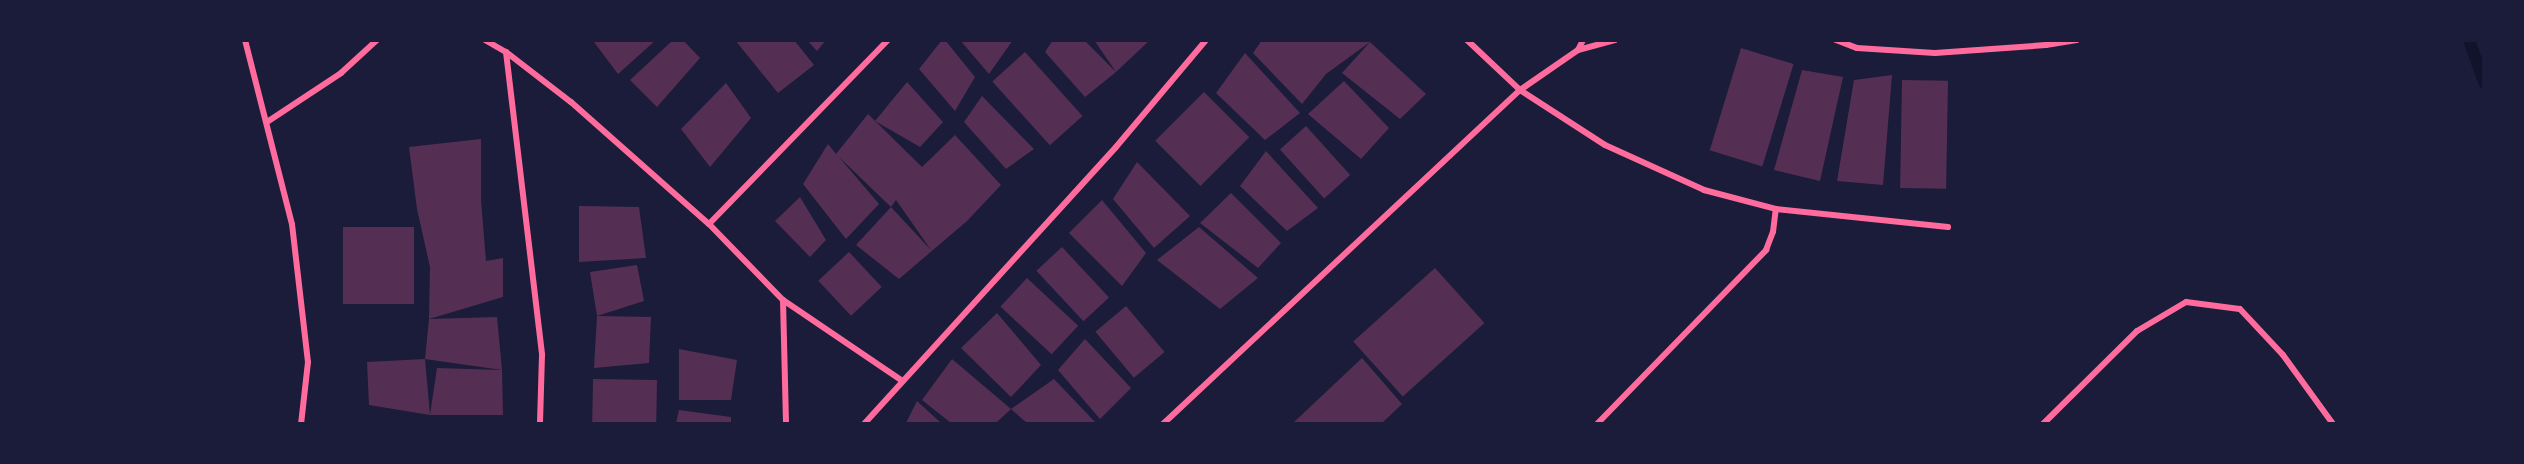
<!DOCTYPE html>
<html>
<head>
<meta charset="utf-8">
<style>
	body { margin:0 }
	#map { position:relative; width:2524px; height:464px; overflow:hidden; background:#1b1b3a; font-family:Jost,sans-serif }
	div>[style] { position:absolute }
	.stream>* { height:12px; margin:-6px; padding:0 6px; transform-origin:6px; border-radius:6px; background:#12122b }
	.building>* { inset:0; background:#542f53; transform-origin:0 0 }
	.minor>* { height:6px; margin:-3px; padding:0 3px; transform-origin:3px; border-radius:3px; background:#ff6b9d }
	span { translate:-50% -50%; white-space:nowrap; text-align:center; line-height:1.15; -webkit-text-stroke:6px #1b1b3a; paint-order:stroke }
	.frame { position:absolute; inset:0; border:42px solid #1b1b3a; pointer-events:none }
</style>
</head>
<body>
<div id="map">
	<div class="stream">
		<div style="left:2469px;top:40px;width:45px;rotate:70.3deg"></div>
	</div>
	<div class="building">
		<div style="clip-path:polygon(596px 40px,656px 40px,618px 74px,594px 42px)"></div>
		<div style="clip-path:polygon(673px 40px,683px 40px,700px 58px,657px 107px,630px 80px)"></div>
		<div style="clip-path:polygon(735px 40px,794px 40px,814px 65px,778px 93px)"></div>
		<div style="clip-path:polygon(807px 40px,826px 40px,817px 51px)"></div>
		<div style="clip-path:polygon(942px 40px,945px 40px,975px 77px,955px 111px,919px 69px)"></div>
		<div style="clip-path:polygon(960px 40px,1013px 40px,989px 74px)"></div>
		<div style="clip-path:polygon(1053px 40px,1084px 40px,1116px 72px,1085px 97px,1045px 52px)"></div>
		<div style="clip-path:polygon(1094px 40px,1150px 40px,1116px 72px)"></div>
		<div style="clip-path:polygon(1262px 40px,1368px 40px,1370px 42px,1326px 74px,1302px 104px,1253px 53px)"></div>
		<div style="clip-path:polygon(1370px 42px,1426px 94px,1400px 119px,1342px 73px)"></div>
		<div style="left:1741px;top:48px;width:55px;height:107px;rotate:17deg"></div>
		<div style="left:1025px;top:52px;width:86px;height:44px;rotate:48deg"></div>
		<div style="clip-path:polygon(1245px 53px,1300px 113px,1265px 140px,1216px 93px)"></div>
		<div style="clip-path:polygon(1802px 70px,1843px 77px,1820px 181px,1774px 170px)"></div>
		<div style="clip-path:polygon(1892px 75px,1883px 185px,1837px 181px,1854px 80px)"></div>
		<div style="left:1902px;top:80px;width:46px;height:108px;rotate:1deg"></div>
		<div style="clip-path:polygon(1344px 81px,1389px 128px,1361px 159px,1308px 114px)"></div>
		<div style="clip-path:polygon(907px 82px,943px 122px,920px 147px,875px 121px)"></div>
		<div style="clip-path:polygon(726px 83px,751px 118px,710px 167px,681px 129px)"></div>
		<div style="left:1204px;top:92px;width:64px;height:69px;rotate:45deg"></div>
		<div style="clip-path:polygon(982px 96px,1034px 149px,1006px 169px,964px 122px)"></div>
		<div style="clip-path:polygon(868px 114px,922px 167px,955px 135px,1001px 185px,967px 221px,899px 279px,856px 245px,891px 207px,931px 250px,896px 200px,891px 207px,839px 157px,879px 204px,846px 239px,803px 184px,828px 144px,836px 154px)"></div>
		<div style="left:1306px;top:126px;width:66px;height:35px;rotate:48deg"></div>
		<div style="clip-path:polygon(481px 139px,481px 200px,486px 261px,503px 258px,503px 297px,429px 319px,430px 267px,417px 209px,409px 147px)"></div>
		<div style="clip-path:polygon(1266px 151px,1318px 208px,1287px 231px,1240px 186px)"></div>
		<div style="clip-path:polygon(1137px 162px,1190px 216px,1154px 248px,1113px 199px)"></div>
		<div style="clip-path:polygon(1231px 193px,1281px 243px,1258px 268px,1200px 223px)"></div>
		<div style="clip-path:polygon(800px 197px,826px 240px,810px 257px,775px 221px)"></div>
		<div style="clip-path:polygon(1102px 200px,1146px 253px,1122px 286px,1069px 233px)"></div>
		<div style="clip-path:polygon(579px 206px,639px 207px,646px 258px,579px 262px)"></div>
		<div style="left:343px;top:227px;width:71px;height:77px"></div>
		<div style="clip-path:polygon(1199px 227px,1258px 278px,1220px 309px,1157px 260px)"></div>
		<div style="left:1062px;top:247px;width:69px;height:35px;rotate:47deg"></div>
		<div style="left:849px;top:252px;width:48px;height:42px;rotate:47deg"></div>
		<div style="clip-path:polygon(637px 265px,644px 301px,597px 316px,590px 272px)"></div>
		<div style="left:1435px;top:268px;width:74px;height:110px;rotate:48deg"></div>
		<div style="left:1027px;top:278px;width:70px;height:39px;rotate:43deg"></div>
		<div style="left:1126px;top:306px;width:60px;height:40px;rotate:50deg"></div>
		<div style="clip-path:polygon(997px 313px,1041px 365px,1011px 397px,961px 348px)"></div>
		<div style="clip-path:polygon(597px 316px,651px 317px,649px 363px,594px 368px)"></div>
		<div style="clip-path:polygon(497px 317px,502px 370px,425px 359px,430px 415px,369px 405px,367px 362px,425px 359px,429px 319px)"></div>
		<div style="clip-path:polygon(1085px 339px,1131px 388px,1100px 419px,1058px 370px)"></div>
		<div style="clip-path:polygon(679px 349px,737px 360px,731px 400px,679px 400px)"></div>
		<div style="clip-path:polygon(1362px 358px,1402px 404px,1382px 423px,1293px 423px)"></div>
		<div style="clip-path:polygon(952px 359px,1011px 409px,996px 423px,951px 423px,922px 400px)"></div>
		<div style="clip-path:polygon(437px 368px,502px 370px,503px 415px,430px 415px)"></div>
		<div style="left:593px;top:379px;width:64px;height:44px;rotate:1deg"></div>
		<div style="clip-path:polygon(1054px 379px,1096px 423px,1027px 423px,1011px 409px)"></div>
		<div style="clip-path:polygon(917px 401px,941px 423px,906px 423px)"></div>
		<div style="clip-path:polygon(679px 410px,731px 417px,731px 423px,676px 423px)"></div>
	</div>
	<div class="minor">
		<div style="left:245px;top:40px;width:190px;rotate:75.7deg"></div>
		<div style="left:292px;top:224px;width:139px;rotate:83.4deg"></div>
		<div style="left:308px;top:362px;width:62px;rotate:96.4deg"></div>
		<div style="left:485px;top:40px;width:24px;rotate:30deg"></div>
		<div style="left:506px;top:52px;width:82px;rotate:37.6deg"></div>
		<div style="left:571px;top:102px;width:184px;rotate:41.5deg"></div>
		<div style="left:709px;top:224px;width:106px;rotate:45.8deg"></div>
		<div style="left:783px;top:300px;width:124px;rotate:88.6deg"></div>
		<div style="left:1467px;top:40px;width:73px;rotate:43.3deg"></div>
		<div style="left:1520px;top:90px;width:101px;rotate:32.9deg"></div>
		<div style="left:1605px;top:145px;width:109px;rotate:24.4deg"></div>
		<div style="left:1704px;top:190px;width:74px;rotate:14.8deg"></div>
		<div style="left:1776px;top:209px;width:173px;rotate:6deg"></div>
		<div style="left:1836px;top:40px;width:22px;rotate:21deg"></div>
		<div style="left:1857px;top:48px;width:78px;rotate:3.7deg"></div>
		<div style="left:1935px;top:53px;width:111px;rotate:-4.1deg"></div>
		<div style="left:2046px;top:45px;width:31px;rotate:-9deg"></div>
		<div style="left:1578px;top:50px;width:11px;rotate:-63deg"></div>
		<div style="left:506px;top:52px;width:305px;rotate:83.2deg"></div>
		<div style="left:542px;top:355px;width:69px;rotate:91.7deg"></div>
		<div style="left:267px;top:122px;width:89px;rotate:-33.5deg"></div>
		<div style="left:341px;top:73px;width:49px;rotate:-42.5deg"></div>
		<div style="left:709px;top:224px;width:257px;rotate:-45.8deg"></div>
		<div style="left:783px;top:300px;width:143px;rotate:34.1deg"></div>
		<div style="left:864px;top:424px;width:374px;rotate:-47.7deg"></div>
		<div style="left:1116px;top:147px;width:140px;rotate:-49.9deg"></div>
		<div style="left:1163px;top:424px;width:489px;rotate:-43.1deg"></div>
		<div style="left:1520px;top:90px;width:70px;rotate:-34.6deg"></div>
		<div style="left:1578px;top:50px;width:38px;rotate:-15deg"></div>
		<div style="left:1597px;top:424px;width:243px;rotate:-45.8deg"></div>
		<div style="left:1766px;top:250px;width:19px;rotate:-69deg"></div>
		<div style="left:1773px;top:232px;width:23px;rotate:-83deg"></div>
		<div style="left:2043px;top:424px;width:132px;rotate:-44.7deg"></div>
		<div style="left:2137px;top:331px;width:57px;rotate:-30.6deg"></div>
		<div style="left:2186px;top:302px;width:54px;rotate:7.4deg"></div>
		<div style="left:2240px;top:309px;width:63px;rotate:46.9deg"></div>
		<div style="left:2283px;top:355px;width:85px;rotate:54.1deg"></div>
	</div>
	<div class="frame"></div>
</div>
</body>
</html>
